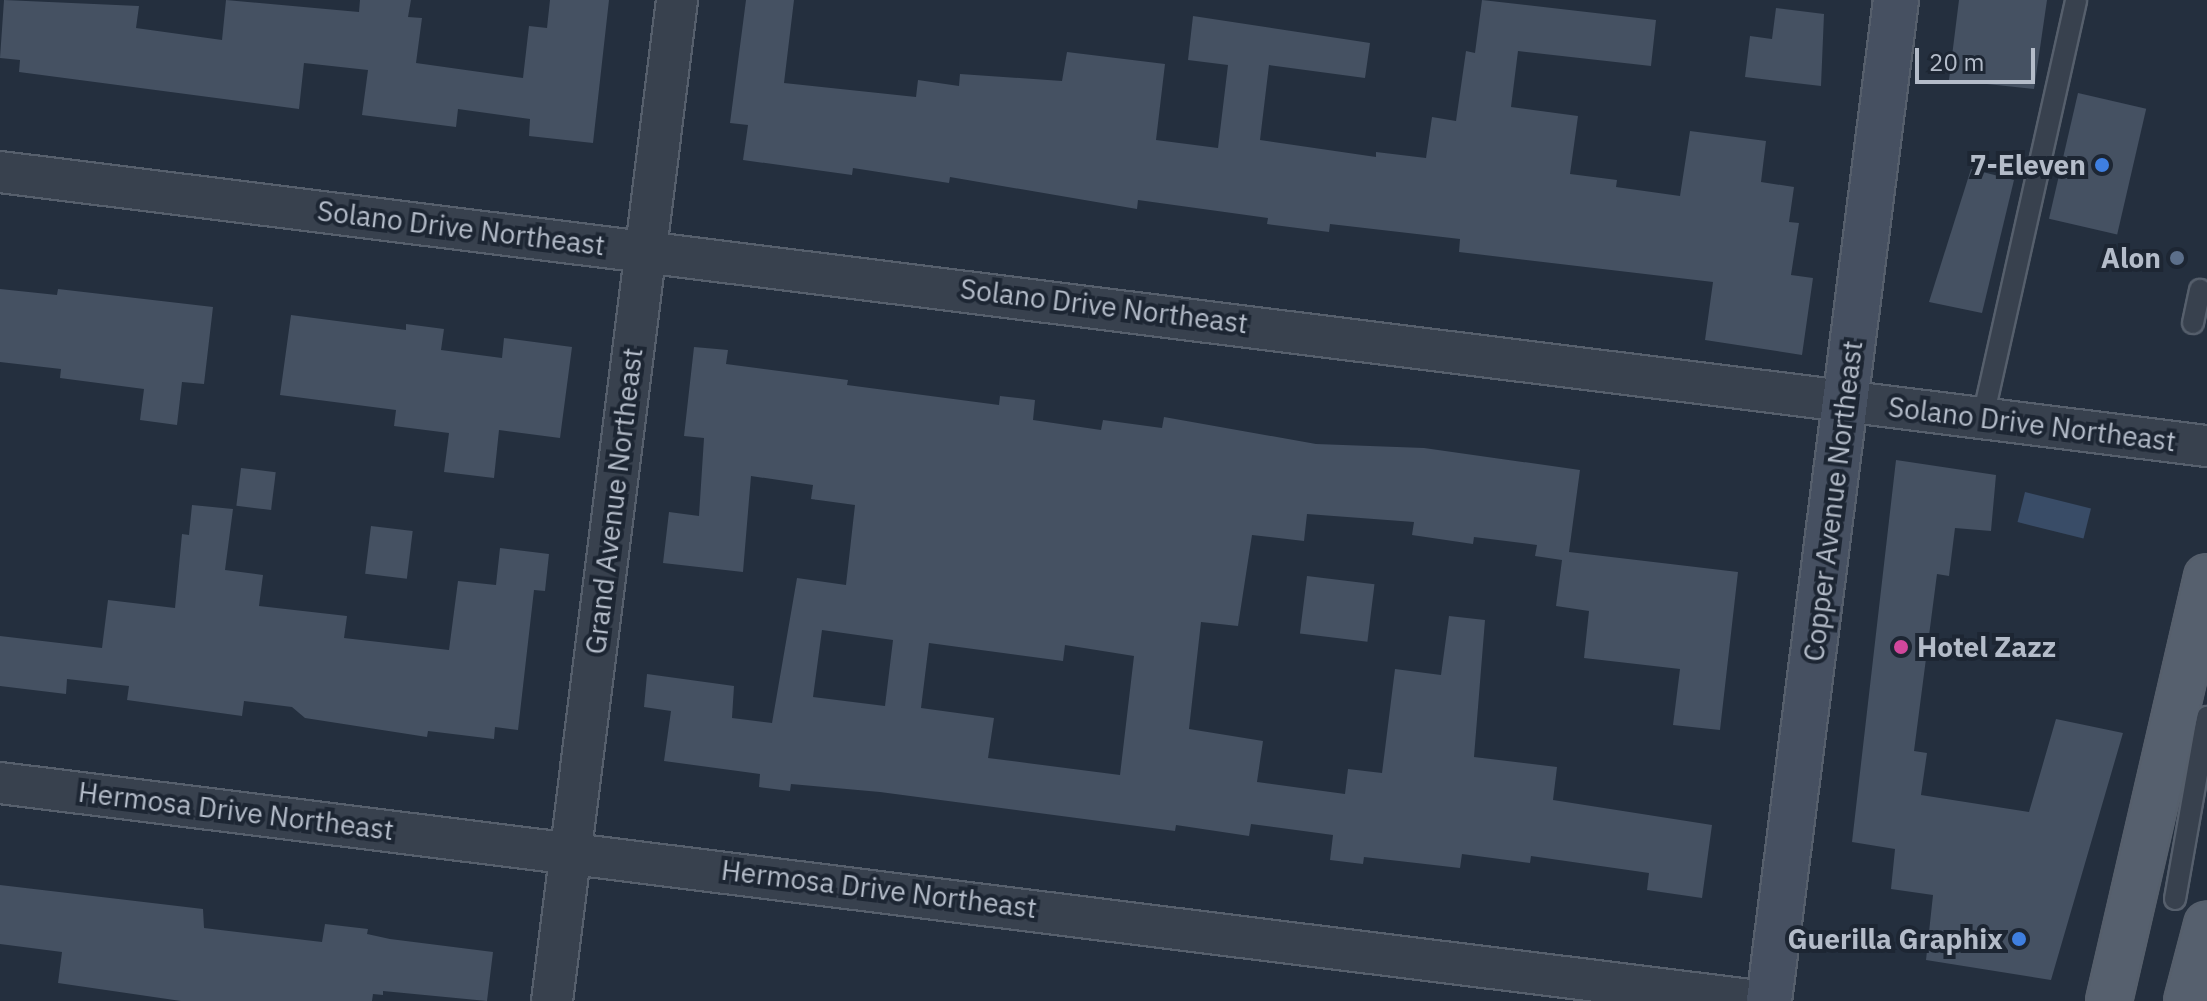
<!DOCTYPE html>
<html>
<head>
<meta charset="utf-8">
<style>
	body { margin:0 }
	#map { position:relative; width:2207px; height:1001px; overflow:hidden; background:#242f3e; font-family:"IBM Plex Sans",sans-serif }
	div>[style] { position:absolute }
	.water>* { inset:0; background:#394c67; transform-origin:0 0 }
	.building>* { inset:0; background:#455162; transform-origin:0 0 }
	.roads { filter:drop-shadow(2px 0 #565f6c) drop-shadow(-2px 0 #565f6c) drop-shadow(0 2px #565f6c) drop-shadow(0 -2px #565f6c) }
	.lane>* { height:20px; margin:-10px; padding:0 10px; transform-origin:10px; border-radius:10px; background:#38414e }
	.street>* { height:40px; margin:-20px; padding:0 20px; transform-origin:20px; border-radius:20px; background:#38414e }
	.secondary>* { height:44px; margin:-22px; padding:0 22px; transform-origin:22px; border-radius:22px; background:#465061 }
	.primary>* { height:44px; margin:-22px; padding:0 22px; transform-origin:22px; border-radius:22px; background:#56606e }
	.dots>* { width:22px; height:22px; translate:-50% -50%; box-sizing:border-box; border:4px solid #1d2633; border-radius:50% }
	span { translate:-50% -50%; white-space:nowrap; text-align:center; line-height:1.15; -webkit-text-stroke:8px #1d2633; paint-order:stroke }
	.poi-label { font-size:28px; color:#b4bcc9; font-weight:700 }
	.right { translate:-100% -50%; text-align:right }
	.left { translate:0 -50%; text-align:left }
	.street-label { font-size:28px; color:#b4bcc9 }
	.scale { position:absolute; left:1915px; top:48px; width:120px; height:36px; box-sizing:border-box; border:4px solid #b4bcc9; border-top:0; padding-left:10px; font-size:24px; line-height:28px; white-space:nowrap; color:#b4bcc9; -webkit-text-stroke:6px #1d2633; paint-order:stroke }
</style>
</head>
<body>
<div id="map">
	<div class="water">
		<div style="left:2025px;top:492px;width:68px;height:31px;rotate:14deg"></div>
	</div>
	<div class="building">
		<div style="clip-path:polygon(4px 0,139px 6px,136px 28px,222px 40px,226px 0,359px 12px,360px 0,411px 0,408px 17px,422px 18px,416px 63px,523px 78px,529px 26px,547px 28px,550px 0,609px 0,593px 143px,529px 136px,530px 119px,458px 109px,456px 127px,362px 115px,368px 70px,304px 63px,299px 109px,19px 72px,20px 60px,0 58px)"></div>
		<div style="clip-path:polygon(746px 0,794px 0,784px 83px,916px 97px,918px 80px,959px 86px,960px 74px,1062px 81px,1067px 52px,1165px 64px,1156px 140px,1218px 148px,1228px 65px,1188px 60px,1193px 16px,1370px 43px,1365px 78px,1269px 65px,1260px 140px,1376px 157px,1376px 152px,1426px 158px,1432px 117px,1456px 121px,1466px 51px,1475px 53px,1482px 0,1656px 20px,1651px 66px,1518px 51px,1511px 107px,1578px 116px,1570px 174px,1617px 180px,1616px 187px,1680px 196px,1690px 131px,1766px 141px,1761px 182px,1794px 187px,1789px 222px,1799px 223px,1791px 275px,1813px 278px,1802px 355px,1705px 340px,1713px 282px,1459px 252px,1460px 239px,1330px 224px,1329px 232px,1267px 224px,1268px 218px,1138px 200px,1137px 209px,950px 177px,949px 183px,853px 168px,852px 175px,743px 160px,748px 125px,730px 123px)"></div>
		<div style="clip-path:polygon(1959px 0,2047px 0,2034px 89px,1949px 80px)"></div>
		<div style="clip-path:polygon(1776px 8px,1824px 14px,1821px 86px,1745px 77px,1750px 36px,1772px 39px)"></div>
		<div style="left:2078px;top:93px;width:70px;height:129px;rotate:13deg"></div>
		<div style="clip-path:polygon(1971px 169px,2014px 180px,1982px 313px,1929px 302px)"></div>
		<div style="clip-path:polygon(0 289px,57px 295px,58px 289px,213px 307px,204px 384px,182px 382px,177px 425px,140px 420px,144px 389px,60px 378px,61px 369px,0 362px)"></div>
		<div style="clip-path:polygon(291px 315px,406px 330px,406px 324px,444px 329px,441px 350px,502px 358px,504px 338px,572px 347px,560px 438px,499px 430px,494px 478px,444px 472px,449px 433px,394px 426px,396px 410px,280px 395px)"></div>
		<div style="clip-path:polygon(evenodd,694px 347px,728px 350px,726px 364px,848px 380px,847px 385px,999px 405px,1000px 396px,1035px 400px,1033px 420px,1101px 430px,1103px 420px,1162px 428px,1164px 417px,1316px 444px,1424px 448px,1580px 470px,1569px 552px,1738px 572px,1720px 730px,1673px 725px,1680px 669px,1584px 658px,1589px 611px,1556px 606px,1562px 560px,1535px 556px,1537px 545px,1474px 537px,1473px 544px,1412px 535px,1414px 522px,1307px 514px,1304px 541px,1252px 535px,1238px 626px,1201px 622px,1189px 729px,1263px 741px,1257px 782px,1345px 794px,1348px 769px,1382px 773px,1395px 669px,1441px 675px,1449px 616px,1485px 620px,1474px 757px,1557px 767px,1553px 800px,1712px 825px,1702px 898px,1647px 890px,1649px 873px,1531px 856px,1530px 863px,1462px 854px,1460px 868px,1364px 857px,1363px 864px,1330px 860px,1333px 835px,1251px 824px,1249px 836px,1176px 825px,1175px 831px,880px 792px,791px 784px,790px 791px,759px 787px,760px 774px,664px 761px,671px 711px,644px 707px,647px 674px,734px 686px,732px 718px,772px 723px,797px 578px,846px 585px,855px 505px,811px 499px,813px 485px,751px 476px,743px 572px,663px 563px,669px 512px,699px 516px,704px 438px,684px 436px,694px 347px,822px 630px,893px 640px,885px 706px,813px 697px,822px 630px,694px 347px,929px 643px,1063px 661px,1065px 645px,1134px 656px,1120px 775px,988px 758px,994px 718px,921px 708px,929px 643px)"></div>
		<div style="clip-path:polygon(1896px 460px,1996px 475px,1991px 531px,1955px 528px,1949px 576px,1937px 574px,1914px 751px,1927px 753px,1921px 795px,2029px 812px,2056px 719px,2123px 733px,2051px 980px,1926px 960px,1933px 895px,1891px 889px,1895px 849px,1852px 842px)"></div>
		<div style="left:241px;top:468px;width:35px;height:38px;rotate:7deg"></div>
		<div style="clip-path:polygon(192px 505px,233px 509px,225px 570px,263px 575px,259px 606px,347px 616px,344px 638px,449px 650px,458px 581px,496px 585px,500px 548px,549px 554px,545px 591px,534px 590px,518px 730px,495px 727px,494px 739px,428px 731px,427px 737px,305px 718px,292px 707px,244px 701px,242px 716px,127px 700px,129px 686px,67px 679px,66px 694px,0 686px,0 636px,102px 648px,108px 600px,175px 608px,182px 534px,189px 535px)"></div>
		<div style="left:371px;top:526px;width:42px;height:48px;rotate:7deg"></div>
		<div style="left:1307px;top:576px;width:68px;height:58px;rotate:7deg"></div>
		<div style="clip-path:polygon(0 885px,203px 909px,204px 928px,322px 942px,325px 924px,368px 929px,367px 934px,390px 939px,493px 952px,487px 1001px,383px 991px,383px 995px,373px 994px,372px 1001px,181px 1001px,58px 983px,62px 952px,0 944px)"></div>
	</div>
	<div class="roads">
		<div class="lane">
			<div style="left:2193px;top:323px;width:34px;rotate:-78deg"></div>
			<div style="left:1983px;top:417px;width:427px;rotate:-77.4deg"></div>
			<div style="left:2175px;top:899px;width:185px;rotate:-80deg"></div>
		</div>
		<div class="street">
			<div style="left:0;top:172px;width:2224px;rotate:7.08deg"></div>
			<div style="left:0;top:783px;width:1771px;rotate:7.07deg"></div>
			<div style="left:552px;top:1001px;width:1009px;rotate:-82.88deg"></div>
		</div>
		<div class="secondary">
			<div style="left:1769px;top:1001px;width:1009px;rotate:-82.77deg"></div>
		</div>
		<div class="primary">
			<div style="left:2109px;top:1001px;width:435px;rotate:-77deg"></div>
			<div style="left:2187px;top:1001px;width:79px;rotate:-75.3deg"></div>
		</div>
	</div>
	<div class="dots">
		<div style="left:2102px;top:165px;background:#3f7fe0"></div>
		<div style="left:2177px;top:258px;background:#5c6f8a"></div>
		<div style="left:1901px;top:647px;background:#d1479c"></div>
		<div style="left:2019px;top:939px;background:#3f7fe0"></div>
	</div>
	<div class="poi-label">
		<span class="right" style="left:2086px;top:165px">7-Eleven</span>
		<span class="right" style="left:2161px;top:258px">Alon</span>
		<span class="left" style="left:1917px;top:647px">Hotel Zazz</span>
		<span class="right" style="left:2003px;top:939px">Guerilla Graphix</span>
	</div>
	<div class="street-label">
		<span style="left:461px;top:228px;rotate:7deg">Solano Drive Northeast</span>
		<span style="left:1104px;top:306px;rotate:7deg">Solano Drive Northeast</span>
		<span style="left:2032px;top:424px;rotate:7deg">Solano Drive Northeast</span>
		<span style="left:614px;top:501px;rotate:-83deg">Grand Avenue Northeast</span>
		<span style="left:1833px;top:501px;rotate:-83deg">Copper Avenue Northeast</span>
		<span style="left:236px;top:811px;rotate:7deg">Hermosa Drive Northeast</span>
		<span style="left:879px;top:889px;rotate:7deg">Hermosa Drive Northeast</span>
	</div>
	<div class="scale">20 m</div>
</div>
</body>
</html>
